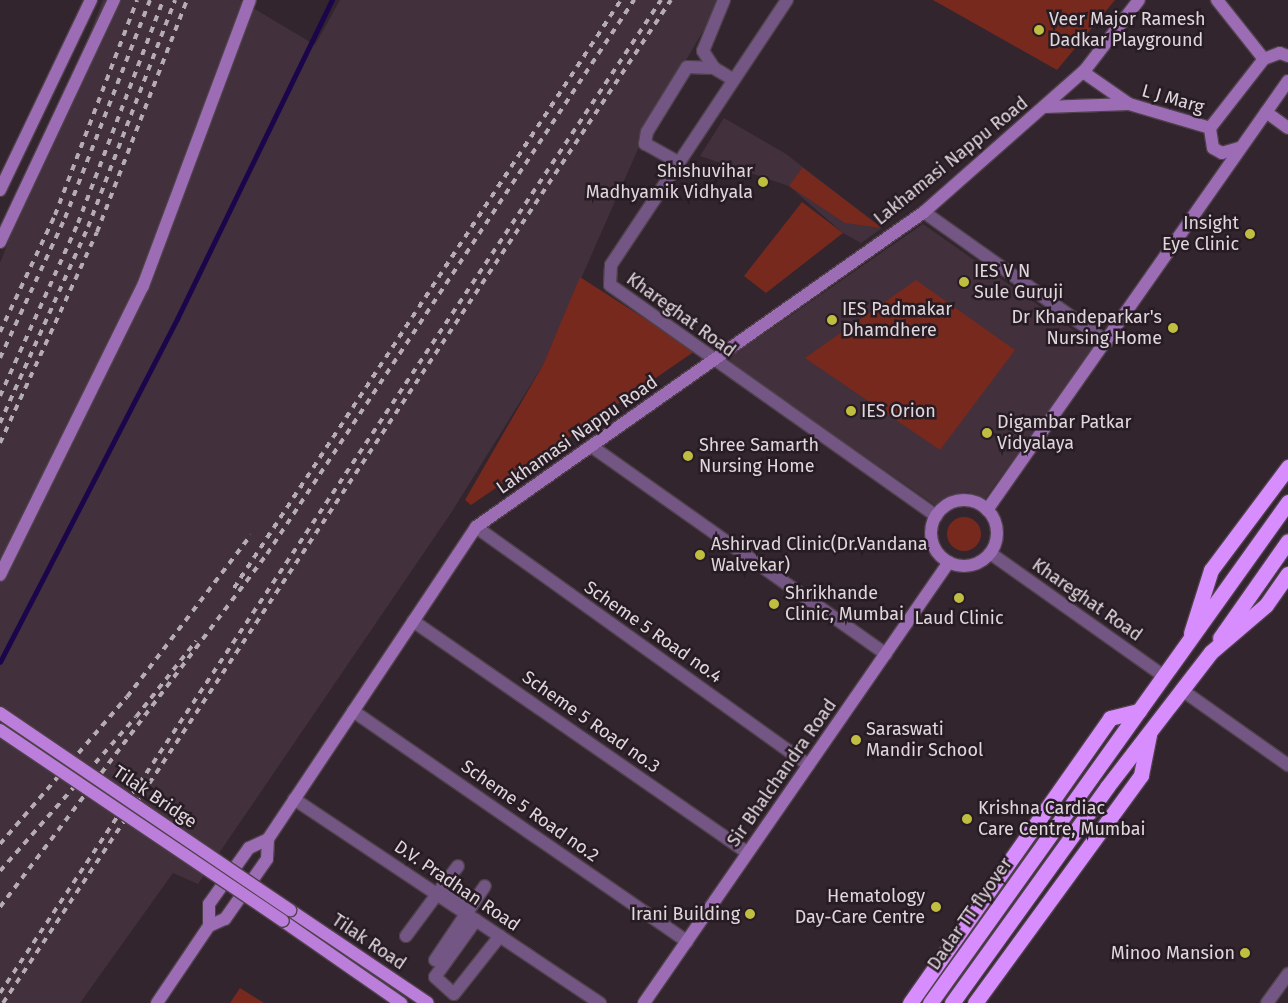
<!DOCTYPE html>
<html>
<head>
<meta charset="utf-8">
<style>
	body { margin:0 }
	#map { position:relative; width:1288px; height:1003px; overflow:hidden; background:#32252e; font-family:"Fira Sans",sans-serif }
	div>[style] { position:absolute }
	.built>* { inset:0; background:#42303c }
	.green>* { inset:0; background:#77291d }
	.round { border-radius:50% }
	.stream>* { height:4.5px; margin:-2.25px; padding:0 2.25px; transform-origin:2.25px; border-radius:2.25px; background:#1c064b }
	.roads { filter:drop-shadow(1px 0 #4e414a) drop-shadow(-1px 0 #4e414a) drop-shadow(0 1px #4e414a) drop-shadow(0 -1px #4e414a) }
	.street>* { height:12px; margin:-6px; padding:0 6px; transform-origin:6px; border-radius:6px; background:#735683 }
	.secondary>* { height:12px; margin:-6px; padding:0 6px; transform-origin:6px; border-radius:6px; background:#9c6cb5 }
	.secondary>.ring { margin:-6px; padding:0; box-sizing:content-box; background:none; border:12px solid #9c6cb5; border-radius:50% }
	.primary>* { height:12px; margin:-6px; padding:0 6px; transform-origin:6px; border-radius:6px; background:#bc7edb }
	.highway>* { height:15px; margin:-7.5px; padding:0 7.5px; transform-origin:7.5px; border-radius:7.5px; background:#d88dff }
	.rail>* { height:4px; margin-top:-2px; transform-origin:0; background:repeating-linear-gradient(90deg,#b6acb3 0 6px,transparent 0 12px) }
	.bridges { filter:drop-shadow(1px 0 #4e414a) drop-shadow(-1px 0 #4e414a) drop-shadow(0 1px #4e414a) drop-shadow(0 -1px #4e414a) }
	.primary-bridge>* { height:12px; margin:-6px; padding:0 6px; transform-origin:6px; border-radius:6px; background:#bc7edb }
	.dots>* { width:14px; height:14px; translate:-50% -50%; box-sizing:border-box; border:2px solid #281c24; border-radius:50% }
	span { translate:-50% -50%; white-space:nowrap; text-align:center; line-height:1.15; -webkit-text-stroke:5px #281c24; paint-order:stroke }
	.poi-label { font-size:18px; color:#e0d7dd }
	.left { translate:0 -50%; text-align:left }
	.right { translate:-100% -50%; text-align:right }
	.street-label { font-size:18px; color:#e0d7dd }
</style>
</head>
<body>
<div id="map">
	<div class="built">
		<div style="clip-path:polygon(103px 0,240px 0,315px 45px,340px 0,721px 0,649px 124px,543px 365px,451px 513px,198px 884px,173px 873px,80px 1003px,0 1003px,0 263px)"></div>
		<div style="clip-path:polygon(724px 118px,786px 154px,882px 228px,861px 243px,843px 233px,789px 186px,700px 156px)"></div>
		<div style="clip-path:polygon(923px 224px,1095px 345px,985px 499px,968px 492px,936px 506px,726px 360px)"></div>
	</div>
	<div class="green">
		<div style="clip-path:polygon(933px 0,1115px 0,1057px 70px)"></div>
		<div style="clip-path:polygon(802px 168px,803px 168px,882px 228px,845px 223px,789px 186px)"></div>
		<div style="clip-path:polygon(802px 202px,843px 233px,766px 293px,744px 276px)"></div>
		<div style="clip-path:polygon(580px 277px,695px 351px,471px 505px,465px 500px,543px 365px)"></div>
		<div style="clip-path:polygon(916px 280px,1015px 350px,940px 450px,805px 358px)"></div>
		<div class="round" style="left:947px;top:517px;width:34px;height:34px"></div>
		<div style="clip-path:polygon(240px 988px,264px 1003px,230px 1003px)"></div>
	</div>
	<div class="stream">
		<div style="left:0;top:662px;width:386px;rotate:-62.7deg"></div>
		<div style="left:177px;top:319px;width:355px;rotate:-64.1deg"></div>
	</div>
	<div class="roads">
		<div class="street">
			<div style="left:724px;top:0;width:55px;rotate:112.4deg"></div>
			<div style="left:703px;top:51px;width:20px;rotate:57deg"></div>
			<div style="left:714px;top:68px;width:21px;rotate:31deg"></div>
			<div style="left:787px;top:0;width:318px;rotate:123.6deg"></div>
			<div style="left:611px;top:265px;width:20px;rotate:93deg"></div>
			<div style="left:610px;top:285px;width:400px;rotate:35.3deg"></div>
			<div style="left:678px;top:162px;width:38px;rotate:-151deg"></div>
			<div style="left:645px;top:144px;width:12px;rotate:-81deg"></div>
			<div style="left:647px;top:132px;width:76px;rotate:-58.4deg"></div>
			<div style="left:687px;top:67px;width:27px;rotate:2deg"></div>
			<div style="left:924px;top:212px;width:224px;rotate:35.4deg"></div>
			<div style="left:591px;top:446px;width:361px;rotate:35.2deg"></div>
			<div style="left:476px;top:527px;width:409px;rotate:35.6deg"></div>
			<div style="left:990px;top:553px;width:213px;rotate:35.3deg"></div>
			<div style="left:413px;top:621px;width:407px;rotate:34.7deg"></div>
			<div style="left:1182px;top:690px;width:130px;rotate:35.3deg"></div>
			<div style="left:353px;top:711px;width:406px;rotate:34.6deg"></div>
			<div style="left:294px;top:799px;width:368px;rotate:33.7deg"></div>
			<div style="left:442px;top:887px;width:35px;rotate:33deg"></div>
			<div style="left:476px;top:920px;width:70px;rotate:125.7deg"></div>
			<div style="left:435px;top:977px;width:25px;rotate:42deg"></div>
			<div style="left:454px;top:994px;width:74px;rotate:-51.6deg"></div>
			<div style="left:406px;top:936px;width:87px;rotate:-53.4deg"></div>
			<div style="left:435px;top:960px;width:89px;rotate:-56deg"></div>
			<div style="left:1267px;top:1003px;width:36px;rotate:-54deg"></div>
		</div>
		<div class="secondary">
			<div style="left:1217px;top:0;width:75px;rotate:51.5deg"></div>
			<div style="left:1083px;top:72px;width:56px;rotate:34.8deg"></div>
			<div style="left:1129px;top:104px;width:84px;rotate:16.5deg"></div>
			<div style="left:1044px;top:107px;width:85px;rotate:-2deg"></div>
			<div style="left:1266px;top:112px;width:27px;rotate:36deg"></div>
			<div style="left:1239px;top:148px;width:18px;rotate:164deg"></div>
			<div style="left:1222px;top:153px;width:10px;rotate:-151deg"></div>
			<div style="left:1213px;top:148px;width:20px;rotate:-99deg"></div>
			<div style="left:1210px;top:128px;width:88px;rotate:-52deg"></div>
			<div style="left:1264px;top:59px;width:17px;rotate:-21deg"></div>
			<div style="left:1280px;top:53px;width:9px;rotate:21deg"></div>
			<div style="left:0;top:190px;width:211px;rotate:-64.4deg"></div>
			<div style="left:0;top:242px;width:268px;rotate:-64.8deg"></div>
			<div class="ring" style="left:931px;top:500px;width:54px;height:54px"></div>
			<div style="left:987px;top:510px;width:524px;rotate:-54.95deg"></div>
			<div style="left:0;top:575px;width:322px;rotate:-63.7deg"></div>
			<div style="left:143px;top:286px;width:305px;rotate:-69.5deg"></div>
			<div style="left:209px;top:926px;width:17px;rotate:-24deg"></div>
			<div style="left:225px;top:919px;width:73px;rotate:-55deg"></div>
			<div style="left:267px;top:859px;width:20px;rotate:-87deg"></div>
			<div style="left:157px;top:1003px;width:93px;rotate:-56deg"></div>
			<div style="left:209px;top:926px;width:22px;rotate:-90deg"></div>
			<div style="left:209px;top:904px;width:69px;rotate:-54.5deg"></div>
			<div style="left:249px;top:848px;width:21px;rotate:-25deg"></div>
			<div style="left:268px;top:839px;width:375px;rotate:-56.3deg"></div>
			<div style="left:476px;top:527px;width:548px;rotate:-35.11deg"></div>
			<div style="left:924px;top:212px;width:215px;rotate:-41.4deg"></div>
			<div style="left:1085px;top:70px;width:88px;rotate:-52.4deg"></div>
			<div style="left:644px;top:1003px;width:536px;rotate:-55.33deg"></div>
		</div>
		<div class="primary">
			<div style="left:290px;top:910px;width:166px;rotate:34deg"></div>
			<div style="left:283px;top:921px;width:144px;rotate:34.8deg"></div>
		</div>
		<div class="highway">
			<div style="left:1191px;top:633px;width:66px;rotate:-72.4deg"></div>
			<div style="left:1211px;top:570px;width:129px;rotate:-53.2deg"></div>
			<div style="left:1220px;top:638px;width:118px;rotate:-55deg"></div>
			<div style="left:910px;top:1003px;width:348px;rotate:-54.9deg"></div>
			<div style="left:1110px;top:718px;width:30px;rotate:-14deg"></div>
			<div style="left:930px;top:1003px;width:616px;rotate:-54.45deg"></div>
			<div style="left:952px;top:1003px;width:266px;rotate:-54.3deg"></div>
			<div style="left:1107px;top:787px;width:170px;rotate:-52.4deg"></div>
			<div style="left:1211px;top:652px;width:72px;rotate:-40.5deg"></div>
			<div style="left:1266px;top:605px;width:38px;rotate:-55deg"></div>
			<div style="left:975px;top:1003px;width:282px;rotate:-53.9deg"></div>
			<div style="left:1141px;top:775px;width:41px;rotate:-78.7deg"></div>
		</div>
	</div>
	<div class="rail">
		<div style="left:0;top:332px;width:129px;rotate:-64.8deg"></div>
		<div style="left:55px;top:215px;width:230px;rotate:-69.1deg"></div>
		<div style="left:0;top:358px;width:154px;rotate:-65.1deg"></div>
		<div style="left:65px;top:218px;width:234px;rotate:-68.7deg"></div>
		<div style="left:0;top:396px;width:190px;rotate:-65.7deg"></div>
		<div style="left:78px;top:223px;width:239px;rotate:-69.1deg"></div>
		<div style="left:0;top:423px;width:215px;rotate:-65.8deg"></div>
		<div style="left:88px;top:227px;width:243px;rotate:-69deg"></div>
		<div style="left:0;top:443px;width:232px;rotate:-65.3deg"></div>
		<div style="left:97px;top:232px;width:249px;rotate:-68.8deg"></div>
		<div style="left:234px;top:588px;width:704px;rotate:-56.65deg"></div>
		<div style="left:0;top:844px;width:194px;rotate:-49.2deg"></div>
		<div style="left:127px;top:697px;width:204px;rotate:-52.6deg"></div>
		<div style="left:0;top:871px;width:205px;rotate:-48.6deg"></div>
		<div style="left:136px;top:717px;width:97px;rotate:-51.7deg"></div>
		<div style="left:0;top:907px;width:443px;rotate:-52.9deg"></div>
		<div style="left:267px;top:554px;width:665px;rotate:-56.48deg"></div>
		<div style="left:0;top:993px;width:1193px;rotate:-56.35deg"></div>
		<div style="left:3px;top:1003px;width:1205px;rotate:-56.34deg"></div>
	</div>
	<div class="bridges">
		<div class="primary-bridge">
			<div style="left:0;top:713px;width:351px;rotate:34.2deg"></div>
			<div style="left:0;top:730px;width:341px;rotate:34deg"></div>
		</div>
	</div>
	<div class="dots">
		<div style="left:1039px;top:30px;background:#bfbe41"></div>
		<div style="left:763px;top:182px;background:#bfbe41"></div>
		<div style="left:1250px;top:234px;background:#bfbe41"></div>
		<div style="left:964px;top:282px;background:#bfbe41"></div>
		<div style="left:832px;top:320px;background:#bfbe41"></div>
		<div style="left:1173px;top:328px;background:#bfbe41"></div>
		<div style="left:851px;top:411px;background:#bfbe41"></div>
		<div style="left:987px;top:433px;background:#bfbe41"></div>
		<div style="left:688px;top:456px;background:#bfbe41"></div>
		<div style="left:700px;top:555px;background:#bfbe41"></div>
		<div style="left:959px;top:598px;background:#bfbe41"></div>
		<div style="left:774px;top:604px;background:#bfbe41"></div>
		<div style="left:856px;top:740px;background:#bfbe41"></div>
		<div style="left:967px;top:819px;background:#bfbe41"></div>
		<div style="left:936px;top:907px;background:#bfbe41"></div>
		<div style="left:750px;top:914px;background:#bfbe41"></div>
		<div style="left:1245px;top:953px;background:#bfbe41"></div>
	</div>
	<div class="poi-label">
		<span class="left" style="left:1049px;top:30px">Veer Major Ramesh<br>Dadkar Playground</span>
		<span class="right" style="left:753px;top:182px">Shishuvihar<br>Madhyamik Vidhyala</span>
		<span class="right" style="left:1239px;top:234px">Insight<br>Eye Clinic</span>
		<span class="left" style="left:974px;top:282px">IES V N<br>Sule Guruji</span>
		<span class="left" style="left:842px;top:320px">IES Padmakar<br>Dhamdhere</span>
		<span class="right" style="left:1162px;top:328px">Dr Khandeparkar's<br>Nursing Home</span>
		<span class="left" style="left:861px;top:411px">IES Orion</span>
		<span class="left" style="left:997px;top:433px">Digambar Patkar<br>Vidyalaya</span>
		<span class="left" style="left:699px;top:456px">Shree Samarth<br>Nursing Home</span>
		<span class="left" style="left:711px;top:555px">Ashirvad Clinic(Dr.Vandana<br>Walvekar)</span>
		<span class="left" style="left:785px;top:604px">Shrikhande<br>Clinic, Mumbai</span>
		<span style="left:959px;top:618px">Laud Clinic</span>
		<span class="left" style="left:866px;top:740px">Saraswati<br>Mandir School</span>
		<span class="left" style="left:978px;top:819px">Krishna Cardiac<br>Care Centre, Mumbai</span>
		<span class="right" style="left:925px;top:907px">Hematology<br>Day-Care Centre</span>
		<span class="right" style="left:740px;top:914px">Irani Building</span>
		<span class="right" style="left:1235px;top:953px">Minoo Mansion</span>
	</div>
	<div class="street-label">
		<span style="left:1173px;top:99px;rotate:16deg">L J Marg</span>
		<span style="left:951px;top:161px;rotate:-39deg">Lakhamasi Nappu Road</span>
		<span style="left:681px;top:315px;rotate:36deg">Khareghat Road</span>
		<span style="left:577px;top:435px;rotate:-35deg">Lakhamasi Nappu Road</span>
		<span style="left:1087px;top:600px;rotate:35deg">Khareghat Road</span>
		<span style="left:653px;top:632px;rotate:35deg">Scheme 5 Road no.4</span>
		<span style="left:591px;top:722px;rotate:35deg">Scheme 5 Road no.3</span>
		<span style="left:782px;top:773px;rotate:-55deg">Sir Bhalchandra Road</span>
		<span style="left:155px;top:797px;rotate:34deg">Tilak Bridge</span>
		<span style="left:530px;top:811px;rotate:35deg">Scheme 5 Road no.2</span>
		<span style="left:457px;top:886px;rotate:34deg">D.V. Pradhan Road</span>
		<span style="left:970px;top:914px;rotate:-55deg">Dadar TT flyover</span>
		<span style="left:369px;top:942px;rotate:34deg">Tilak Road</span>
	</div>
</div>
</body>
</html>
